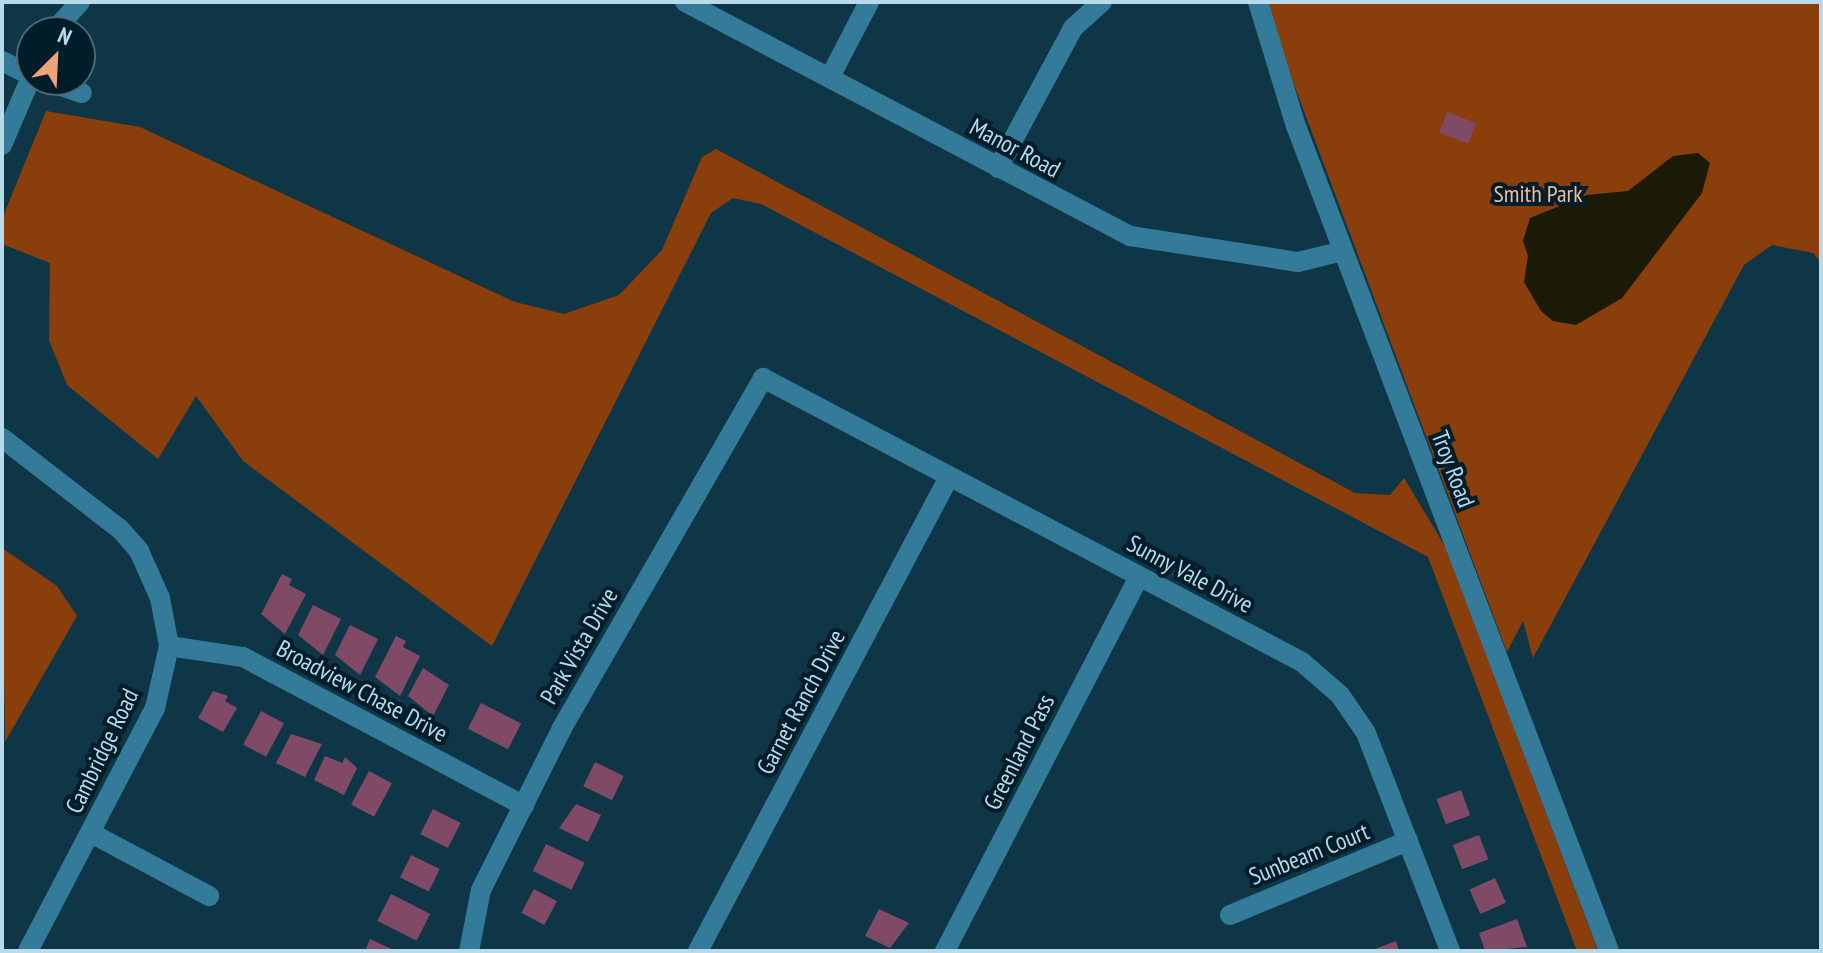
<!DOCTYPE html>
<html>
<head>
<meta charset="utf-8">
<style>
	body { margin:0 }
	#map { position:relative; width:1823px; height:953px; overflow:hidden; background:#0f3646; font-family:"PT Sans Narrow",sans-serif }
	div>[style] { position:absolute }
	.green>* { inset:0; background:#893e0b }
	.water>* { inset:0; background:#1a1a07 }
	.building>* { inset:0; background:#804966; transform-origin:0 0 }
	.minor>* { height:20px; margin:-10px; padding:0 10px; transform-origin:10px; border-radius:10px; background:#337b99 }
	span { translate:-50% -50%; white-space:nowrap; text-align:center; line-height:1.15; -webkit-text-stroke:8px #001d29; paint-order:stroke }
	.street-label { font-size:24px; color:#b8daea }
	.park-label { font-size:24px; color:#f3b99c }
	.frame { position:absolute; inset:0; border:4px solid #b8daea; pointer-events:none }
	.north { position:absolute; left:16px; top:16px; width:80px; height:80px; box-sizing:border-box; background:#001d29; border:2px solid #4a6976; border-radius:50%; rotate:24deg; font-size:22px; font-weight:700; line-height:32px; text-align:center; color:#b8daea }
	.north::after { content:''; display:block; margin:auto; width:28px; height:36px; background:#f0a27a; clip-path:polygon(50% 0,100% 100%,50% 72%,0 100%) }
</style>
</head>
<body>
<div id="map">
	<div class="green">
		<div style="clip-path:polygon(1263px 2px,1821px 2px,1821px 263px,1813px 253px,1772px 245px,1744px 265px,1533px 658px,1523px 621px,1507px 652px)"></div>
		<div style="clip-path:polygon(46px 111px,140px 127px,515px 302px,564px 314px,619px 295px,662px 250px,702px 157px,716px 149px,1355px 493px,1390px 495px,1404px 478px,1446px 548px,1598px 951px,1577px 951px,1428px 557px,761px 204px,733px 198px,711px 213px,492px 646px,243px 461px,196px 396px,158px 459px,67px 385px,49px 340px,50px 263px,2px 244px,2px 219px)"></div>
		<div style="clip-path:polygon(2px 548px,57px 586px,77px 616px,5px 742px)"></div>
	</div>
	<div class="water">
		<div style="clip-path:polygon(1698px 153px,1710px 163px,1702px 193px,1622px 298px,1576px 325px,1553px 321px,1541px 311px,1524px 282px,1528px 256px,1523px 241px,1530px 218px,1587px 195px,1628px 191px,1673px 156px)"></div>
	</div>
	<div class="building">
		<div style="left:1447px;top:112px;width:31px;height:22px;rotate:21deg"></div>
		<div style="clip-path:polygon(282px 574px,292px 579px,289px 585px,306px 594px,285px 634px,261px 614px)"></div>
		<div style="clip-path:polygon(313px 605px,341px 619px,323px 655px,298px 635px)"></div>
		<div style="clip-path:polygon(350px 625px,378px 639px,360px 675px,335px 655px)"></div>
		<div style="clip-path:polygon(396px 636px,406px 641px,403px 647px,420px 656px,400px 696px,375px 677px)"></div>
		<div style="clip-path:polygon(423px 668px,449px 685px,433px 716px,408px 696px)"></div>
		<div style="clip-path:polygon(213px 691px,228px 696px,225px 701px,237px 708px,223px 732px,198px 718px)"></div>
		<div style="left:481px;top:703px;width:45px;height:29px;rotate:27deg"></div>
		<div style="left:261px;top:711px;width:26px;height:38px;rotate:28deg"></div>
		<div style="clip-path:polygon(291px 734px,322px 744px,305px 777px,276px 763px)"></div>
		<div style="clip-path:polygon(325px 756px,342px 763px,345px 757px,357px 768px,344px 795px,314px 780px)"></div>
		<div style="left:595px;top:762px;width:32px;height:27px;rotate:26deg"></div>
		<div style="left:369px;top:771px;width:26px;height:38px;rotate:28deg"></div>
		<div style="left:1461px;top:790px;width:27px;height:26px;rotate:70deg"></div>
		<div style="clip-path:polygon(576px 804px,601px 815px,588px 842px,559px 828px)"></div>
		<div style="left:433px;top:809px;width:31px;height:28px;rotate:27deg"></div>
		<div style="left:1479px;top:835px;width:26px;height:28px;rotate:69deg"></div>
		<div style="left:546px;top:844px;width:43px;height:30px;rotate:26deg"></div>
		<div style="left:411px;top:855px;width:32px;height:25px;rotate:26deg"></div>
		<div style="left:1495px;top:878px;width:27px;height:28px;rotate:66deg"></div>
		<div style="left:534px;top:889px;width:26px;height:27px;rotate:28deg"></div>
		<div style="left:391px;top:894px;width:44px;height:30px;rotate:27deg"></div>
		<div style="clip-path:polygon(879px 909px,909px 923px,890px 948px,865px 936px)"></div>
		<div style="clip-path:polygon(1517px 919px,1527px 947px,1485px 951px,1479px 933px)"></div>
		<div style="clip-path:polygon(370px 939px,396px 951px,365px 951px)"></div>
		<div style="clip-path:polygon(1396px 941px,1399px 951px,1370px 951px)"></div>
	</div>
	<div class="minor">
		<div style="left:685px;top:2px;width:503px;rotate:27.74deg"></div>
		<div style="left:1130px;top:236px;width:170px;rotate:8.8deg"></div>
		<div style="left:1298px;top:262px;width:46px;rotate:-13.7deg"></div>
		<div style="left:1258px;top:2px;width:130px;rotate:73deg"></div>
		<div style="left:1296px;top:126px;width:882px;rotate:69.22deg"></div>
		<div style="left:53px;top:32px;width:40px;rotate:-48deg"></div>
		<div style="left:2px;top:61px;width:34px;rotate:27deg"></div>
		<div style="left:830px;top:77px;width:85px;rotate:-62.5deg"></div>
		<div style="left:43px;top:80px;width:41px;rotate:18.4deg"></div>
		<div style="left:2px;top:145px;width:76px;rotate:-66.8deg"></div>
		<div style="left:998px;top:168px;width:159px;rotate:-61.8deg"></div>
		<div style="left:1073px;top:28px;width:39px;rotate:-42deg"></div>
		<div style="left:2px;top:438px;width:150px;rotate:37.7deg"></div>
		<div style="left:121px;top:530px;width:28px;rotate:49deg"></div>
		<div style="left:139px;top:551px;width:51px;rotate:65.9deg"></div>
		<div style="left:160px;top:598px;width:49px;rotate:79.4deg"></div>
		<div style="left:169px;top:646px;width:64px;rotate:102.7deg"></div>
		<div style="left:155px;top:708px;width:274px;rotate:117.6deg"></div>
		<div style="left:169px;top:646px;width:75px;rotate:8.5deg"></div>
		<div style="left:243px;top:657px;width:318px;rotate:27.9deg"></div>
		<div style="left:91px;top:833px;width:134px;rotate:28.1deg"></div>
		<div style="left:1230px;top:915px;width:193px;rotate:-22.6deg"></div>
		<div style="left:469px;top:951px;width:62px;rotate:-78.9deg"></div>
		<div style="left:481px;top:890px;width:181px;rotate:-63.4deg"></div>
		<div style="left:562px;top:728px;width:404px;rotate:-60.1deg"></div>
		<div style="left:763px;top:378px;width:609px;rotate:27.78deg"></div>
		<div style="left:1302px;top:662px;width:50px;rotate:41deg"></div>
		<div style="left:1340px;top:695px;width:46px;rotate:55.6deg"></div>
		<div style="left:1366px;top:733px;width:234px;rotate:68.9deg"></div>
		<div style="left:698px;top:951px;width:536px;rotate:-62.1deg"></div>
		<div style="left:945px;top:951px;width:422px;rotate:-62.6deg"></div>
	</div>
	<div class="street-label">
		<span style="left:1015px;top:148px;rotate:28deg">Manor Road</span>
		<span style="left:1453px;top:469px;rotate:69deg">Troy Road</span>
		<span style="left:1190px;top:574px;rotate:28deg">Sunny Vale Drive</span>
		<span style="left:579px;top:646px;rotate:-60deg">Park Vista Drive</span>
		<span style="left:362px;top:691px;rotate:28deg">Broadview Chase Drive</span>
		<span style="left:801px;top:702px;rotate:-62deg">Garnet Ranch Drive</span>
		<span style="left:102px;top:751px;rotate:-64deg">Cambridge Road</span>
		<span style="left:1019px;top:752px;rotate:-63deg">Greenland Pass</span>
		<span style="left:1309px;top:854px;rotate:-22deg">Sunbeam Court</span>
	</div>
	<div class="park-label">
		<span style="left:1538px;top:194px">Smith Park</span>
	</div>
	<div class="frame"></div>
	<div class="north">N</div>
</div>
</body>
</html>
